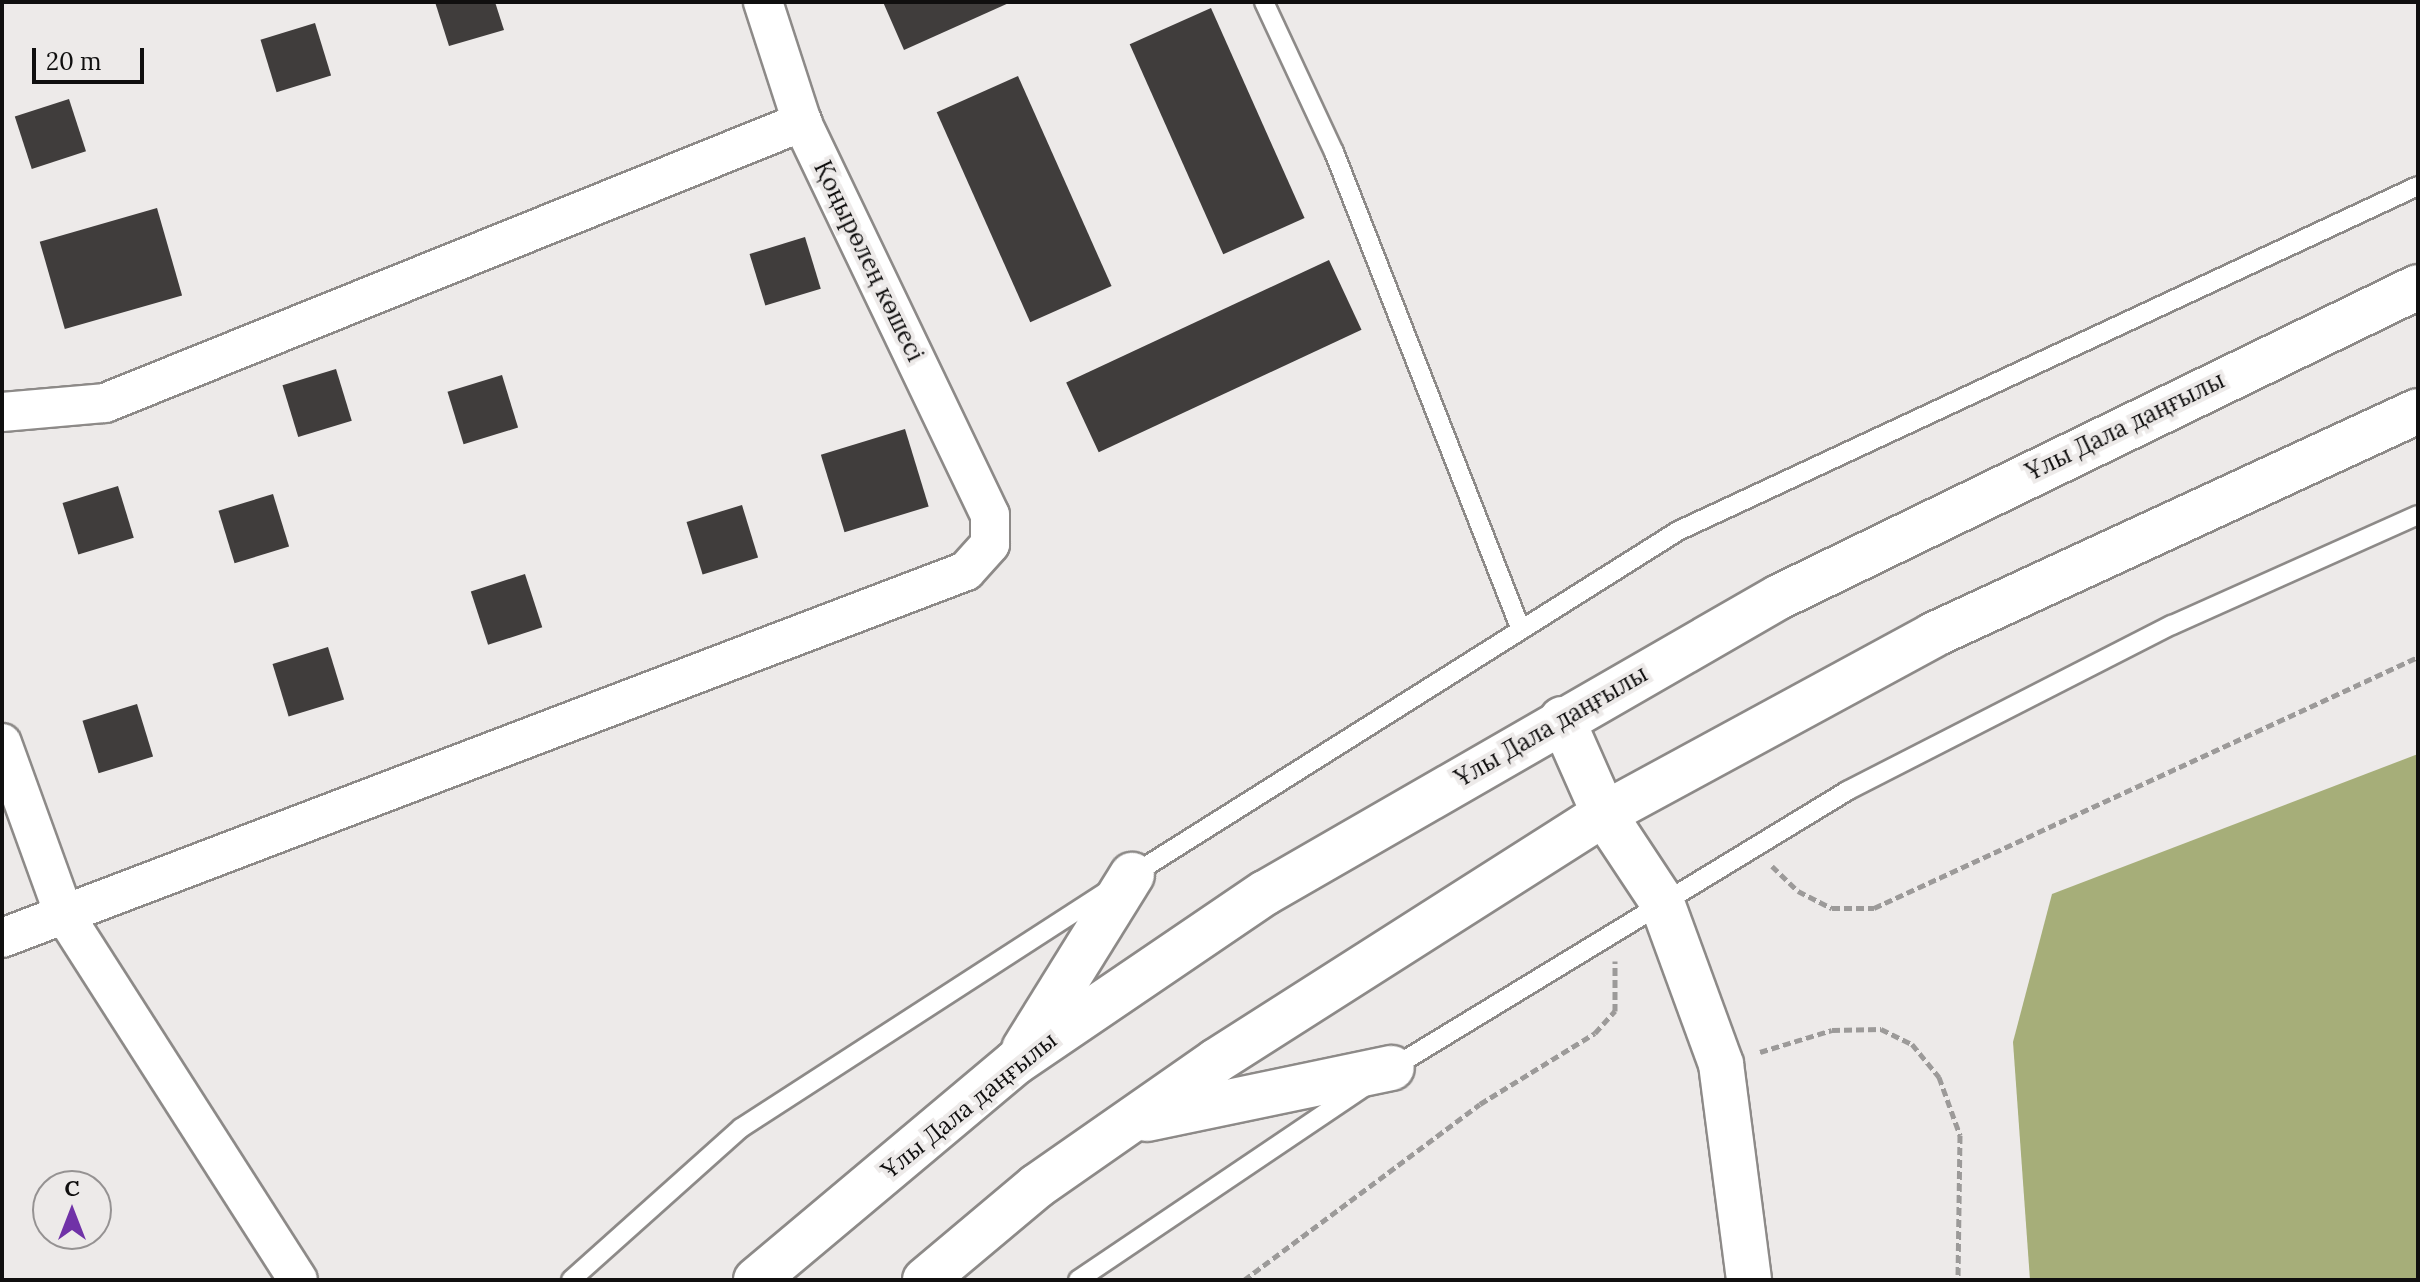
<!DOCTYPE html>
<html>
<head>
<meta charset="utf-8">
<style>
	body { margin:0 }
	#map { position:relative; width:2420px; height:1282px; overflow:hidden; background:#edeae9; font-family:Lora,serif }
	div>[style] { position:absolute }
	.forest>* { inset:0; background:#a6ae79 }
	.building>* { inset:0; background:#403d3c; transform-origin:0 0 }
	.path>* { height:5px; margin-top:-2.5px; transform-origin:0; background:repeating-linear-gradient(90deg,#9c9a99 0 8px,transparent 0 12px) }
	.roads { filter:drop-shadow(2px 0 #8d8a88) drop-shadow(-2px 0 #8d8a88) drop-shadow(0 2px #8d8a88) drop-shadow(0 -2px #8d8a88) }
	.lane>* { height:18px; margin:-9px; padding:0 9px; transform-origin:9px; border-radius:9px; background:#fff }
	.street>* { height:38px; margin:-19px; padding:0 19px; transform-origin:19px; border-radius:19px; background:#fff }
	.secondary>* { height:44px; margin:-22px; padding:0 22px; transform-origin:22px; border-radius:22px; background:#fff }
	span { translate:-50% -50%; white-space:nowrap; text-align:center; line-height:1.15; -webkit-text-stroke:8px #edeae9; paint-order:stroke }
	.street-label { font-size:24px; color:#100f0f }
	.frame { position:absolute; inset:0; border:4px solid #100f0f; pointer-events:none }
	.north { position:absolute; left:32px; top:1170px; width:80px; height:80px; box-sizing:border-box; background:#edeae9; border:2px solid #959292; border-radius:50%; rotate:0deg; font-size:22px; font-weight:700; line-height:32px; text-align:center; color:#100f0f }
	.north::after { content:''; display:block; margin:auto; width:28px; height:36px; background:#7032a7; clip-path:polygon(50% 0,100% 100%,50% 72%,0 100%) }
	.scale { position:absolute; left:32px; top:48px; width:112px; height:36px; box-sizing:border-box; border:4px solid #100f0f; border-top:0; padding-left:10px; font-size:24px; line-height:28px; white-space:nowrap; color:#100f0f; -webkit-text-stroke:6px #edeae9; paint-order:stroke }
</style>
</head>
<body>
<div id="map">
	<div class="forest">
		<div style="clip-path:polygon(2418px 754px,2418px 1280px,2030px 1280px,2013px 1042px,2052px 894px)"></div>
	</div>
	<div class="building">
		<div style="clip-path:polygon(435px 2px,495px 2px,504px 30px,449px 46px)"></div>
		<div style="clip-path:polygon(883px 2px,1011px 2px,904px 50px)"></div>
		<div style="left:1211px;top:8px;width:230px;height:89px;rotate:66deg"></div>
		<div style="left:315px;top:23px;width:55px;height:57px;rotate:73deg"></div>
		<div style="left:1018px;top:76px;width:230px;height:89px;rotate:66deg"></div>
		<div style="left:69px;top:99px;width:55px;height:57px;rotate:72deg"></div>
		<div style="left:157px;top:208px;width:91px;height:122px;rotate:74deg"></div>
		<div style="left:805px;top:237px;width:54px;height:58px;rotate:73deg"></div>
		<div style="left:1329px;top:260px;width:77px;height:290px;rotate:65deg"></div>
		<div style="left:336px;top:369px;width:54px;height:56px;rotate:73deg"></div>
		<div style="left:502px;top:375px;width:55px;height:57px;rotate:73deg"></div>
		<div style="left:905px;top:429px;width:81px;height:88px;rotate:73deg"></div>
		<div style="left:118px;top:486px;width:54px;height:58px;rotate:73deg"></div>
		<div style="left:273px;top:494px;width:55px;height:57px;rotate:73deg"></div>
		<div style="left:742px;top:505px;width:55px;height:58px;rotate:73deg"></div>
		<div style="left:525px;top:574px;width:56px;height:57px;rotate:72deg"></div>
		<div style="left:328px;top:647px;width:55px;height:58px;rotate:73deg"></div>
		<div style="left:137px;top:704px;width:55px;height:57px;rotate:73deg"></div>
	</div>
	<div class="path">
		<div style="left:1772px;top:866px;width:36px;rotate:44deg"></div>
		<div style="left:1798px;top:891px;width:38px;rotate:27deg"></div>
		<div style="left:1832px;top:908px;width:42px"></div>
		<div style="left:1874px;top:908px;width:599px;rotate:-24.77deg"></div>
		<div style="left:1760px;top:1052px;width:75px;rotate:-17deg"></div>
		<div style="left:1832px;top:1030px;width:49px;rotate:-1.2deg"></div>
		<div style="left:1881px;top:1029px;width:34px;rotate:26deg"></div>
		<div style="left:1912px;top:1044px;width:43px;rotate:50.7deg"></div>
		<div style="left:1939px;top:1077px;width:62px;rotate:70.1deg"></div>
		<div style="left:1960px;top:1135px;width:145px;rotate:90.8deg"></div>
		<div style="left:1244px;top:1280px;width:294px;rotate:-36.7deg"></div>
		<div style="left:1480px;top:1104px;width:135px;rotate:-31.7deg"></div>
		<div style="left:1595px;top:1033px;width:30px;rotate:-48deg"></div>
		<div style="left:1615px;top:1011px;width:50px;rotate:-90deg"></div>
	</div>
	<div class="roads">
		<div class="lane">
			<div style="left:1264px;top:2px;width:166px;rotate:65deg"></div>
			<div style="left:1334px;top:152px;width:513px;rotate:68.63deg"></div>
			<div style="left:1129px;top:877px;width:649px;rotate:-32.22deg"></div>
			<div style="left:1678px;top:531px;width:816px;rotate:-25deg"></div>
			<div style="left:1392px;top:1068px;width:533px;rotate:-31.33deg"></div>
			<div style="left:1847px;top:791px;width:365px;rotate:-27.1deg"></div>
			<div style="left:2172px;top:625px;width:269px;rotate:-24.1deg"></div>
			<div style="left:571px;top:1280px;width:228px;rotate:-41.8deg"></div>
			<div style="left:741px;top:1128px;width:436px;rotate:-32.9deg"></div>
			<div style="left:1078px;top:1280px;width:345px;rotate:-34deg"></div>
		</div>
		<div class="street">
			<div style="left:2px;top:412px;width:103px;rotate:-5deg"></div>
			<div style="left:105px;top:403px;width:752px;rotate:-21.96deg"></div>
			<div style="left:2px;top:743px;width:182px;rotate:70.1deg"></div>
			<div style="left:64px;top:914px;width:434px;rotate:57.4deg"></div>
			<div style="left:2px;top:938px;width:1031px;rotate:-20.84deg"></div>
			<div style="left:966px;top:571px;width:36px;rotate:-48deg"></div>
			<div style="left:990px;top:544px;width:29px;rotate:-90deg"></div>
			<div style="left:990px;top:515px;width:436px;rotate:-115.6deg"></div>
			<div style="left:802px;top:122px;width:126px;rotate:-108deg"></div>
		</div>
		<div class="secondary">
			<div style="left:1562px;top:719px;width:104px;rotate:66.1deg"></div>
			<div style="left:1604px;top:814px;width:103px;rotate:56.5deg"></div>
			<div style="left:1661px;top:900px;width:175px;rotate:69.9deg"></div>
			<div style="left:1721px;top:1064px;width:218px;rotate:82.6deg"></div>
			<div style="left:1024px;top:1049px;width:205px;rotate:-58.2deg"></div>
			<div style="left:1147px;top:1119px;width:250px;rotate:-11.8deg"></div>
			<div style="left:756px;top:1280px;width:339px;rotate:-40deg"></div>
			<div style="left:1016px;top:1062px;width:301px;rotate:-34.2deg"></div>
			<div style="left:1265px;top:893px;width:593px;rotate:-29.94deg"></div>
			<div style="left:1779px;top:597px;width:710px;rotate:-25.88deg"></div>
			<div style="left:925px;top:1280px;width:146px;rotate:-40deg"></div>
			<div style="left:1037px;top:1186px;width:218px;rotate:-34.9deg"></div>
			<div style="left:1216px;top:1061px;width:460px;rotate:-32.5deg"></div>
			<div style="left:1604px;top:814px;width:375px;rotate:-28.5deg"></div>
			<div style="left:1933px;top:635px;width:534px;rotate:-24.79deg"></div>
		</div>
	</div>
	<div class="street-label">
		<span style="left:869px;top:261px;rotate:64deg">Қоңырөлең көшесі</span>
		<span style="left:2125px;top:426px;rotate:-26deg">Ұлы Дала даңғылы</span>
		<span style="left:1551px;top:726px;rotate:-30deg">Ұлы Дала даңғылы</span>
		<span style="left:969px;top:1105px;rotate:-39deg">Ұлы Дала даңғылы</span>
	</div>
	<div class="frame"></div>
	<div class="north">С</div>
	<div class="scale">20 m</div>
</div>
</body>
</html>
